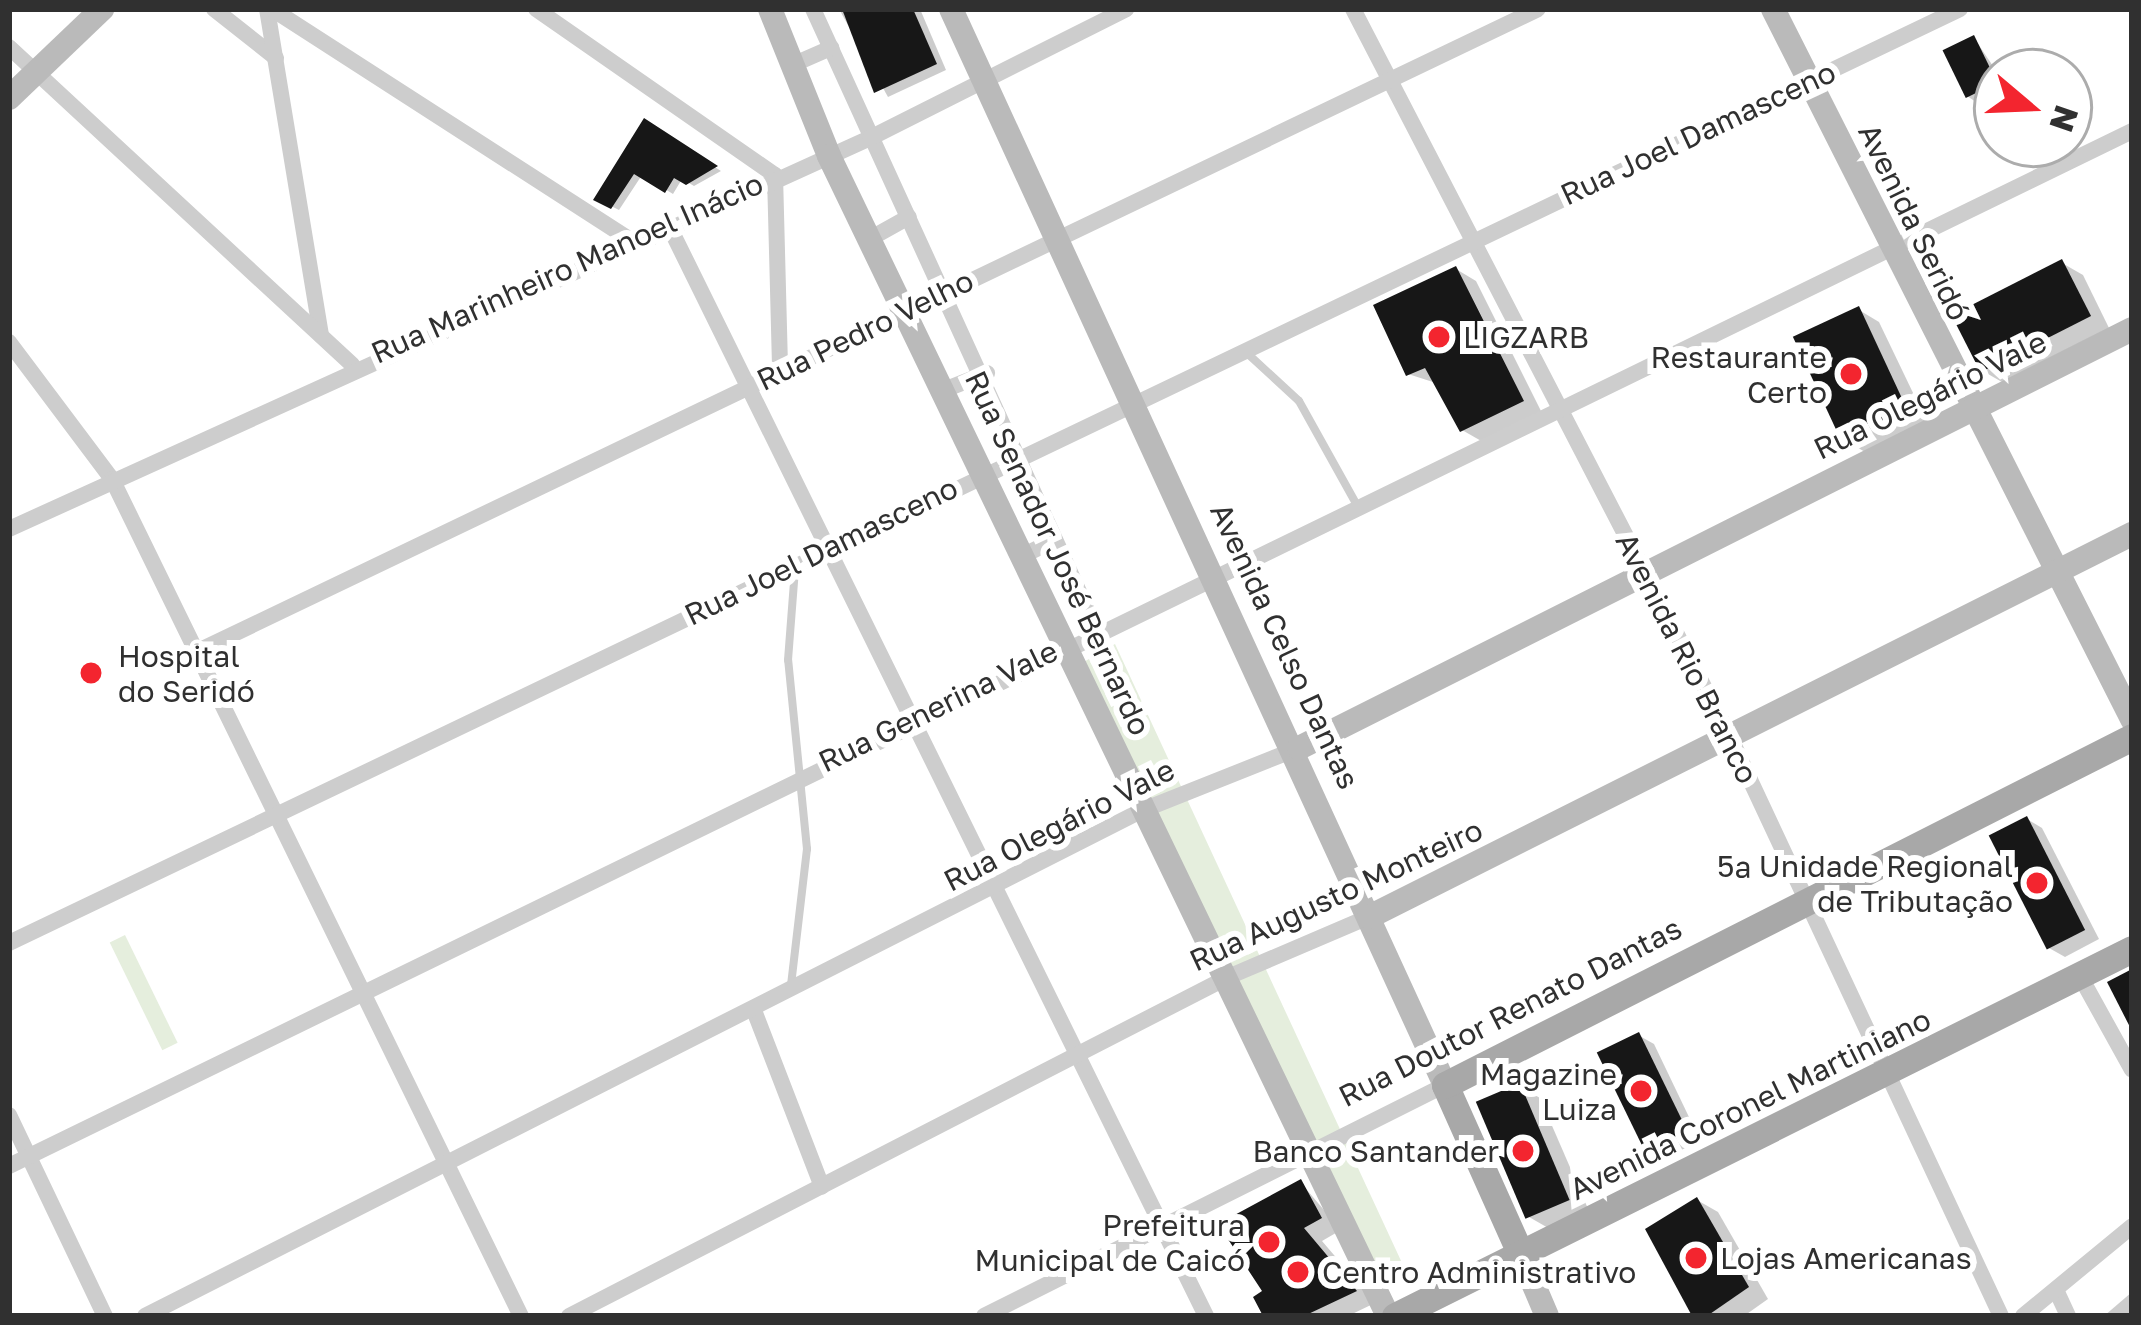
<!DOCTYPE html>
<html>
<head>
<meta charset="utf-8">
<style>
	body { margin:0 }
	#map { position:relative; width:2141px; height:1325px; overflow:hidden; background:#fff; font-family:"Golos Text",sans-serif }
	div>[style] { position:absolute }
	.green>* { inset:0; background:#e5eedd; transform-origin:0 0 }
	.shadow>* { inset:0; background:#0003 }
	.building>* { inset:0; background:#171717; transform-origin:0 0 }
	.lane>* { height:8px; margin:-4px; padding:0 4px; transform-origin:4px; border-radius:4px; background:#cdcdcd }
	.street>* { height:16px; margin:-8px; padding:0 8px; transform-origin:8px; border-radius:8px; background:#cdcdcd }
	.secondary>* { height:24px; margin:-12px; padding:0 12px; transform-origin:12px; border-radius:12px; background:#bababa }
	.primary>* { height:27px; margin:-13.5px; padding:0 13.5px; transform-origin:13.5px; border-radius:13.5px; background:#a8a8a8 }
	.dots>* { width:33px; height:33px; translate:-50% -50%; box-sizing:border-box; border:6px solid #fff; border-radius:50% }
	span { translate:-50% -50%; white-space:nowrap; text-align:center; line-height:1.15; -webkit-text-stroke:12px #fff; paint-order:stroke }
	.street-label { font-size:30px; color:#303030 }
	.poi-label { font-size:30px; color:#303030 }
	.left { translate:0 -50%; text-align:left }
	.right { translate:-100% -50%; text-align:right }
	.frame { position:absolute; inset:0; border:12px solid #303030; pointer-events:none }
	.north { position:absolute; left:1973px; top:48px; width:120px; height:120px; box-sizing:border-box; background:#fff; border:3px solid #acacac; border-radius:50%; rotate:109deg; font-size:33px; font-weight:700; line-height:48px; text-align:center; color:#303030 }
	.north::after { content:''; display:block; margin:auto; width:42px; height:54px; background:#f3252f; clip-path:polygon(50% 0,100% 100%,50% 72%,0 100%) }
</style>
</head>
<body>
<div id="map">
	<div class="green">
		<div style="clip-path:polygon(1115px 644px,1409px 1278px,1381px 1292px,1082px 663px)"></div>
		<div style="left:125px;top:935px;width:120px;height:17px;rotate:64deg"></div>
	</div>
	<div class="shadow">
		<div style="clip-path:polygon(839px 9px,920px 9px,946px 70px,888px 97px)"></div>
		<div style="clip-path:polygon(1974px 38px,1997px 72px,1997px 92px,1976px 102px,1967px 96px)"></div>
		<div style="clip-path:polygon(645px 122px,721px 171px,694px 186px,682px 179px,673px 194px,642px 175px,619px 210px,597px 199px)"></div>
		<div style="clip-path:polygon(2062px 263px,2083px 275px,2109px 328px,2002px 382px,1981px 370px)"></div>
		<div style="clip-path:polygon(1456px 269px,1476px 281px,1542px 413px,1483px 442px,1462px 430px,1436px 383px,1408px 374px)"></div>
		<div style="clip-path:polygon(1859px 310px,1879px 322px,1927px 422px,1865px 452px,1845px 440px)"></div>
		<div style="clip-path:polygon(2027px 819px,2042px 828px,2099px 939px,2065px 957px,2049px 948px)"></div>
		<div style="clip-path:polygon(1638px 1035px,1654px 1044px,1700px 1140px,1663px 1160px,1648px 1151px)"></div>
		<div style="clip-path:polygon(1520px 1086px,1540px 1098px,1589px 1211px,1550px 1229px,1529px 1217px)"></div>
		<div style="clip-path:polygon(1301px 1183px,1341px 1230px,1322px 1241px,1375px 1303px,1348px 1316px,1267px 1316px)"></div>
		<div style="clip-path:polygon(1697px 1200px,1718px 1212px,1768px 1299px,1744px 1316px,1695px 1316px)"></div>
		<div style="clip-path:polygon(2132px 1292px,2132px 1316px,2104px 1316px)"></div>
	</div>
	<div class="building">
		<div style="clip-path:polygon(842px 9px,913px 9px,937px 64px,874px 93px)"></div>
		<div style="left:1974px;top:35px;width:53px;height:35px;rotate:64deg"></div>
		<div style="clip-path:polygon(644px 118px,718px 166px,686px 185px,674px 178px,665px 193px,634px 174px,611px 209px,593px 200px)"></div>
		<div style="left:2062px;top:259px;width:64px;height:124px;rotate:63deg"></div>
		<div style="clip-path:polygon(1456px 266px,1524px 401px,1460px 432px,1425px 368px,1406px 376px,1373px 305px)"></div>
		<div style="left:1859px;top:306px;width:116px;height:73px;rotate:65deg"></div>
		<div style="left:2027px;top:816px;width:128px;height:43px;rotate:63deg"></div>
		<div style="clip-path:polygon(2132px 969px,2132px 1031px,2107px 982px)"></div>
		<div style="left:1639px;top:1032px;width:110px;height:47px;rotate:64deg"></div>
		<div style="left:1520px;top:1083px;width:127px;height:48px;rotate:67deg"></div>
		<div style="clip-path:polygon(1301px 1179px,1322px 1218px,1304px 1228px,1357px 1291px,1304px 1316px,1263px 1316px,1253px 1297px,1262px 1291px,1218px 1224px)"></div>
		<div style="clip-path:polygon(1697px 1197px,1749px 1287px,1707px 1316px,1692px 1316px,1645px 1229px)"></div>
	</div>
	<div class="lane">
		<div style="left:1248px;top:354px;width:69px;rotate:42.7deg"></div>
		<div style="left:1299px;top:401px;width:119px;rotate:60.9deg"></div>
		<div style="left:791px;top:985px;width:137px;rotate:-83.3deg"></div>
		<div style="left:807px;top:849px;width:190px;rotate:-95.7deg"></div>
		<div style="left:788px;top:660px;width:90px;rotate:-85.6deg"></div>
	</div>
	<div class="street">
		<div style="left:214px;top:9px;width:79px;rotate:38.3deg"></div>
		<div style="left:267px;top:9px;width:331px;rotate:80.6deg"></div>
		<div style="left:272px;top:9px;width:432px;rotate:32.8deg"></div>
		<div style="left:536px;top:9px;width:291px;rotate:34.8deg"></div>
		<div style="left:775px;top:175px;width:193px;rotate:88.5deg"></div>
		<div style="left:813px;top:9px;width:682px;rotate:65.47deg"></div>
		<div style="left:1353px;top:9px;width:820px;rotate:62.62deg"></div>
		<div style="left:1730px;top:737px;width:639px;rotate:64.92deg"></div>
		<div style="left:9px;top:47px;width:468px;rotate:42.8deg"></div>
		<div style="left:792px;top:65px;width:43px;rotate:-23.6deg"></div>
		<div style="left:670px;top:228px;width:1213px;rotate:63.77deg"></div>
		<div style="left:873px;top:237px;width:41px;rotate:-29.1deg"></div>
		<div style="left:9px;top:342px;width:171px;rotate:53.1deg"></div>
		<div style="left:112px;top:479px;width:932px;rotate:63.96deg"></div>
		<div style="left:949px;top:388px;width:41px;rotate:-21.5deg"></div>
		<div style="left:9px;top:529px;width:946px;rotate:-24.42deg"></div>
		<div style="left:870px;top:138px;width:287px;rotate:-26.7deg"></div>
		<div style="left:1026px;top:554px;width:32px;rotate:-26deg"></div>
		<div style="left:194px;top:653px;width:1490px;rotate:-25.6deg"></div>
		<div style="left:9px;top:943px;width:2163px;rotate:-25.58deg"></div>
		<div style="left:2080px;top:976px;width:107px;rotate:61deg"></div>
		<div style="left:755px;top:1013px;width:186px;rotate:68.9deg"></div>
		<div style="left:9px;top:1115px;width:223px;rotate:64.5deg"></div>
		<div style="left:9px;top:1166px;width:2362px;rotate:-25.99deg"></div>
		<div style="left:2056px;top:1290px;width:29px;rotate:65deg"></div>
		<div style="left:145px;top:1316px;width:1119px;rotate:-26.89deg"></div>
		<div style="left:1143px;top:810px;width:168px;rotate:-21.7deg"></div>
		<div style="left:569px;top:1316px;width:741px;rotate:-27.22deg"></div>
		<div style="left:1228px;top:977px;width:153px;rotate:-23.1deg"></div>
		<div style="left:984px;top:1316px;width:516px;rotate:-26.61deg"></div>
		<div style="left:2023px;top:1316px;width:141px;rotate:-39.5deg"></div>
	</div>
	<div class="secondary">
		<div style="left:770px;top:9px;width:158px;rotate:68.1deg"></div>
		<div style="left:829px;top:156px;width:1288px;rotate:64.27deg"></div>
		<div style="left:951px;top:9px;width:1184px;rotate:65.34deg"></div>
		<div style="left:1773px;top:9px;width:796px;rotate:63.18deg"></div>
		<div style="left:9px;top:98px;width:129px;rotate:-43.7deg"></div>
		<div style="left:1299px;top:748px;width:932px;rotate:-26.7deg"></div>
		<div style="left:1369px;top:917px;width:854px;rotate:-26.66deg"></div>
		<div style="left:1521px;top:1255px;width:66px;rotate:66.9deg"></div>
	</div>
	<div class="primary">
		<div style="left:1521px;top:1255px;width:186px;rotate:-114.1deg"></div>
		<div style="left:1445px;top:1085px;width:770px;rotate:-26.86deg"></div>
		<div style="left:1395px;top:1316px;width:823px;rotate:-26.47deg"></div>
	</div>
	<div class="dots">
		<div style="left:1439px;top:337px;background:#f3252f"></div>
		<div style="left:1851px;top:374px;background:#f3252f"></div>
		<div style="left:91px;top:673px;background:#f3252f"></div>
		<div style="left:2037px;top:883px;background:#f3252f"></div>
		<div style="left:1641px;top:1091px;background:#f3252f"></div>
		<div style="left:1523px;top:1151px;background:#f3252f"></div>
		<div style="left:1269px;top:1242px;background:#f3252f"></div>
		<div style="left:1696px;top:1258px;background:#f3252f"></div>
		<div style="left:1298px;top:1272px;background:#f3252f"></div>
	</div>
	<div class="street-label">
		<span style="left:1698px;top:133px;rotate:-25deg">Rua Joel Damasceno</span>
		<span style="left:1914px;top:222px;rotate:64deg">Avenida Seridó</span>
		<span style="left:567px;top:268px;rotate:-24deg">Rua Marinheiro Manoel Inácio</span>
		<span style="left:865px;top:330px;rotate:-26deg">Rua Pedro Velho</span>
		<span style="left:1930px;top:395px;rotate:-26deg">Rua Olegário Vale</span>
		<span style="left:821px;top:551px;rotate:-26deg">Rua Joel Damasceno</span>
		<span style="left:1058px;top:553px;rotate:65deg">Rua Senador José Bernardo</span>
		<span style="left:1285px;top:646px;rotate:65deg">Avenida Celso Dantas</span>
		<span style="left:1687px;top:658px;rotate:63deg">Avenida Rio Branco</span>
		<span style="left:938px;top:706px;rotate:-26deg">Rua Generina Vale</span>
		<span style="left:1059px;top:825px;rotate:-27deg">Rua Olegário Vale</span>
		<span style="left:1336px;top:895px;rotate:-25deg">Rua Augusto Monteiro</span>
		<span style="left:1510px;top:1012px;rotate:-27deg">Rua Doutor Renato Dantas</span>
		<span style="left:1750px;top:1104px;rotate:-26deg">Avenida Coronel Martiniano</span>
	</div>
	<div class="poi-label">
		<span class="left" style="left:1463px;top:337px">LIGZARB</span>
		<span class="right" style="left:1827px;top:374px">Restaurante<br>Certo</span>
		<span class="left" style="left:118px;top:673px">Hospital<br>do Seridó</span>
		<span class="right" style="left:2013px;top:883px">5ª Unidade Regional<br>de Tributação</span>
		<span class="right" style="left:1617px;top:1091px">Magazine<br>Luiza</span>
		<span class="right" style="left:1499px;top:1151px">Banco Santander</span>
		<span class="right" style="left:1245px;top:1242px">Prefeitura<br>Municipal de Caicó</span>
		<span class="left" style="left:1720px;top:1258px">Lojas Americanas</span>
		<span class="left" style="left:1322px;top:1272px">Centro Administrativo</span>
	</div>
	<div class="frame"></div>
	<div class="north">N</div>
</div>
</body>
</html>
